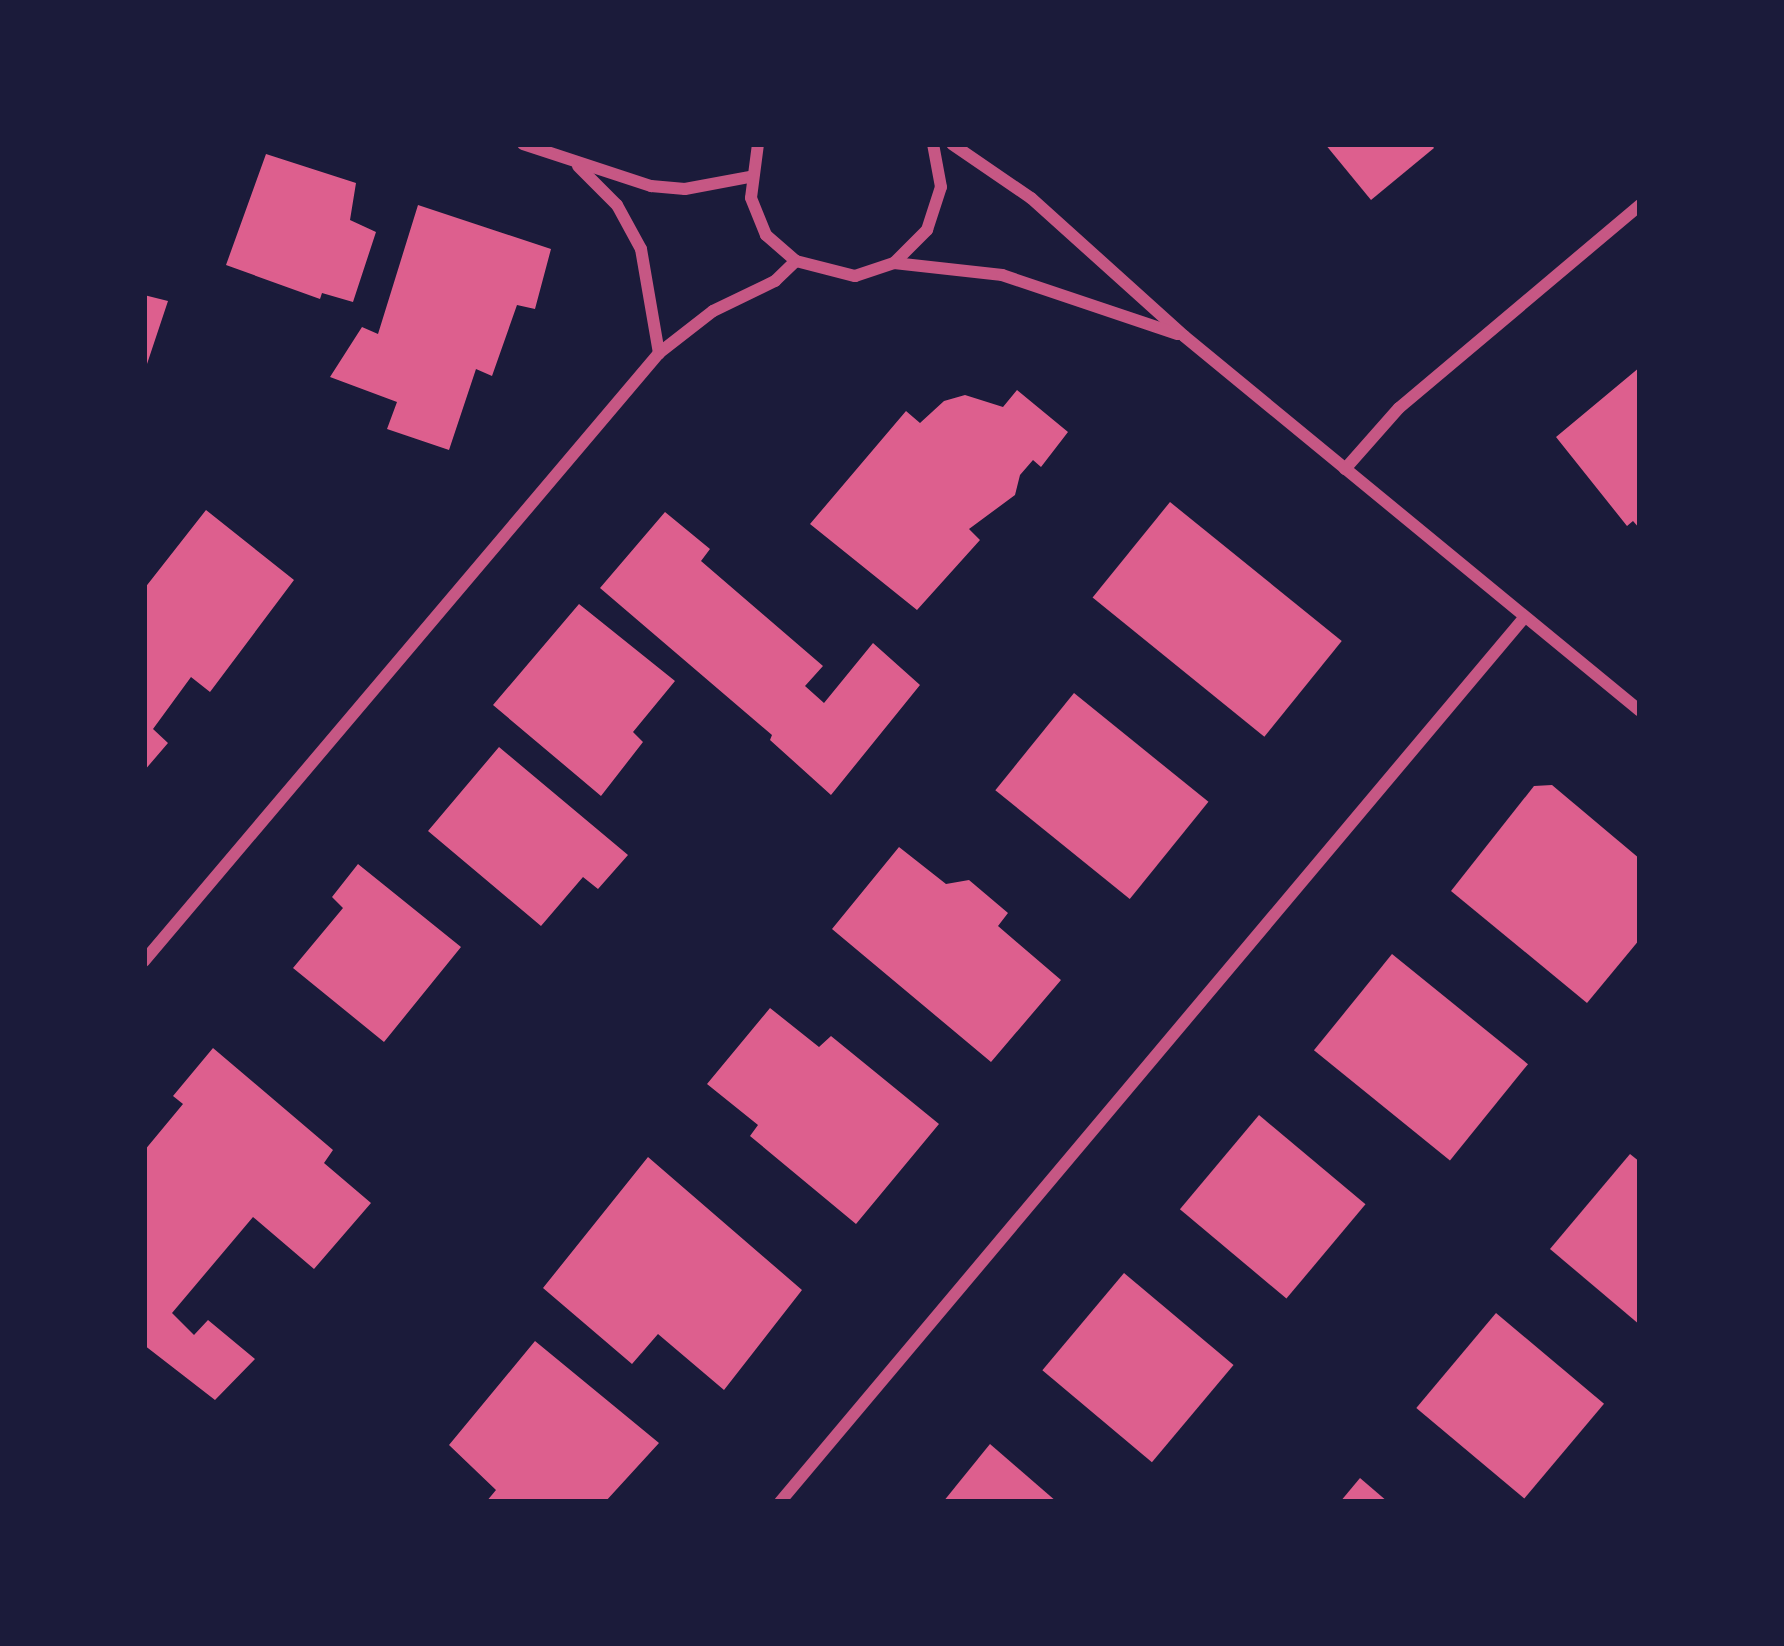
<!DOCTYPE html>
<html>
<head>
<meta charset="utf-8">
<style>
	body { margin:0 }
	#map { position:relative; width:1784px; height:1646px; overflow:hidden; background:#1b1b3a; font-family:"Titillium Web",sans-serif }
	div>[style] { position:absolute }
	.building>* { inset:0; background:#dd5f8e; transform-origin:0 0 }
	.minor>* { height:12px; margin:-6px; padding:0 6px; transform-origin:6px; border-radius:6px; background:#c65784 }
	span { translate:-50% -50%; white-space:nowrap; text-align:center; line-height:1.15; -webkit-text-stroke:12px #1b1b3a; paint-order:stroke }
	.frame { position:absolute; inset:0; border:147px solid #1b1b3a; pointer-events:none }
</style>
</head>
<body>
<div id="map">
	<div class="building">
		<div style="clip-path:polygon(1325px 144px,1431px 144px,1434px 148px,1371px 200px)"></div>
		<div style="clip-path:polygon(266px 154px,356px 183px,350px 220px,376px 232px,353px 302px,322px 293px,320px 299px,226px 265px)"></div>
		<div style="clip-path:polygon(418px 205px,551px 249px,535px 309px,517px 305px,492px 376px,476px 369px,449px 450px,387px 429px,397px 402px,330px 377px,362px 327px,378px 334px)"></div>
		<div style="clip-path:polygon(144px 295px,168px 301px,145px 370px,144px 370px)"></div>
		<div style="clip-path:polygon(1640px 367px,1640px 529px,1633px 521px,1627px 526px,1556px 437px)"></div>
		<div style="clip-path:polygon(1017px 390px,1068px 432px,1041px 467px,1033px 460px,1020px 475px,1015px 495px,969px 529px,980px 540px,917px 610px,810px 524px,906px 411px,920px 423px,944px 401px,965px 395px,1003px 407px)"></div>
		<div style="left:1170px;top:502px;width:221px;height:123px;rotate:39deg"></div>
		<div style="clip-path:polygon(206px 510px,294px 580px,210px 692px,191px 677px,153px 729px,168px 743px,144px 771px,144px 589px)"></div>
		<div style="clip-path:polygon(665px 512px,710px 549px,701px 561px,823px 666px,805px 686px,824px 703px,873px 643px,920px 685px,831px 795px,770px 740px,772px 735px,600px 588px)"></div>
		<div style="clip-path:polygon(579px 604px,675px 681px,633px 732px,643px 742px,601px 796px,493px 705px)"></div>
		<div style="left:1074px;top:693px;width:173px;height:125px;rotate:39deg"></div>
		<div style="clip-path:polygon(499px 747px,628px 855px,598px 889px,583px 877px,541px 926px,428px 831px)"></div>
		<div style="clip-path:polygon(1552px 785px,1640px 859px,1640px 939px,1587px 1003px,1451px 891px,1534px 786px)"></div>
		<div style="clip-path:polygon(899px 847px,946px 884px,969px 880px,1008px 913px,998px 926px,1061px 980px,991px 1062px,832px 929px)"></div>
		<div style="clip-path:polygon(358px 864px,461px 947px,384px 1042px,293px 968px,343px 908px,332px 897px)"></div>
		<div style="left:1392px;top:954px;width:175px;height:124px;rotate:39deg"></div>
		<div style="clip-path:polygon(770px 1008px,819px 1047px,831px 1036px,939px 1124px,856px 1224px,750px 1136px,758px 1125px,707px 1084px)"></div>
		<div style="clip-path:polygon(213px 1048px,333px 1150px,324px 1163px,371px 1203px,314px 1269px,253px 1217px,172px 1313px,194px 1335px,208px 1320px,255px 1359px,215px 1400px,144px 1345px,144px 1151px,183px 1104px,173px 1096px)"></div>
		<div style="left:1259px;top:1115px;width:139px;height:123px;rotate:40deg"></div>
		<div style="clip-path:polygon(1630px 1154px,1640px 1162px,1640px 1325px,1550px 1249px)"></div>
		<div style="clip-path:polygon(648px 1157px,802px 1290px,724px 1390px,658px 1334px,632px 1364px,543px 1288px)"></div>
		<div style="left:1124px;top:1273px;width:143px;height:127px;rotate:40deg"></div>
		<div style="left:1496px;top:1313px;width:141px;height:124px;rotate:40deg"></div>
		<div style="clip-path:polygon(535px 1341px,659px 1443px,605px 1502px,486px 1502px,496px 1490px,449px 1445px)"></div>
		<div style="clip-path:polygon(990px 1444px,1057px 1502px,943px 1502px)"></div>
		<div style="clip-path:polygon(1360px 1478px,1388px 1502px,1340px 1502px)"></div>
	</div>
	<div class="minor">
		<div style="left:523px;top:144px;width:135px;rotate:18.2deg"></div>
		<div style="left:651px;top:186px;width:34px;rotate:5deg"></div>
		<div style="left:685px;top:189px;width:66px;rotate:-10.5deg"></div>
		<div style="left:758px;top:144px;width:54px;rotate:97.4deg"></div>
		<div style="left:751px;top:198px;width:40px;rotate:68deg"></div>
		<div style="left:766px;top:235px;width:40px;rotate:41deg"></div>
		<div style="left:796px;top:261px;width:61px;rotate:14.3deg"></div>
		<div style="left:855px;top:276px;width:41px;rotate:-18.4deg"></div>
		<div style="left:894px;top:263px;width:47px;rotate:-45deg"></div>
		<div style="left:927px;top:230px;width:45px;rotate:-72deg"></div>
		<div style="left:941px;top:187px;width:44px;rotate:-100.5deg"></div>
		<div style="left:952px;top:144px;width:96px;rotate:34.4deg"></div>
		<div style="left:1031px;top:198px;width:206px;rotate:42deg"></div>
		<div style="left:1184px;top:336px;width:590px;rotate:39.43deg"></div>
		<div style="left:578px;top:166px;width:55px;rotate:45deg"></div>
		<div style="left:617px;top:205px;width:50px;rotate:61.4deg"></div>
		<div style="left:641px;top:249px;width:106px;rotate:80.2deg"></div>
		<div style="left:894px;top:263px;width:109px;rotate:6.3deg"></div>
		<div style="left:1002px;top:275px;width:185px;rotate:18.6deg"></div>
		<div style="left:1345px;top:469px;width:81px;rotate:-48.5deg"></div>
		<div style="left:1399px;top:408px;width:315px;rotate:-40.1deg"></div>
		<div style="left:144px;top:961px;width:797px;rotate:-49.73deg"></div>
		<div style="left:659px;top:353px;width:68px;rotate:-37.9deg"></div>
		<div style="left:713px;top:311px;width:69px;rotate:-25.8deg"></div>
		<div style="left:775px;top:281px;width:29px;rotate:-44deg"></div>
		<div style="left:780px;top:1502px;width:1155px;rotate:-49.92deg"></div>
	</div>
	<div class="frame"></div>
</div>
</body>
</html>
